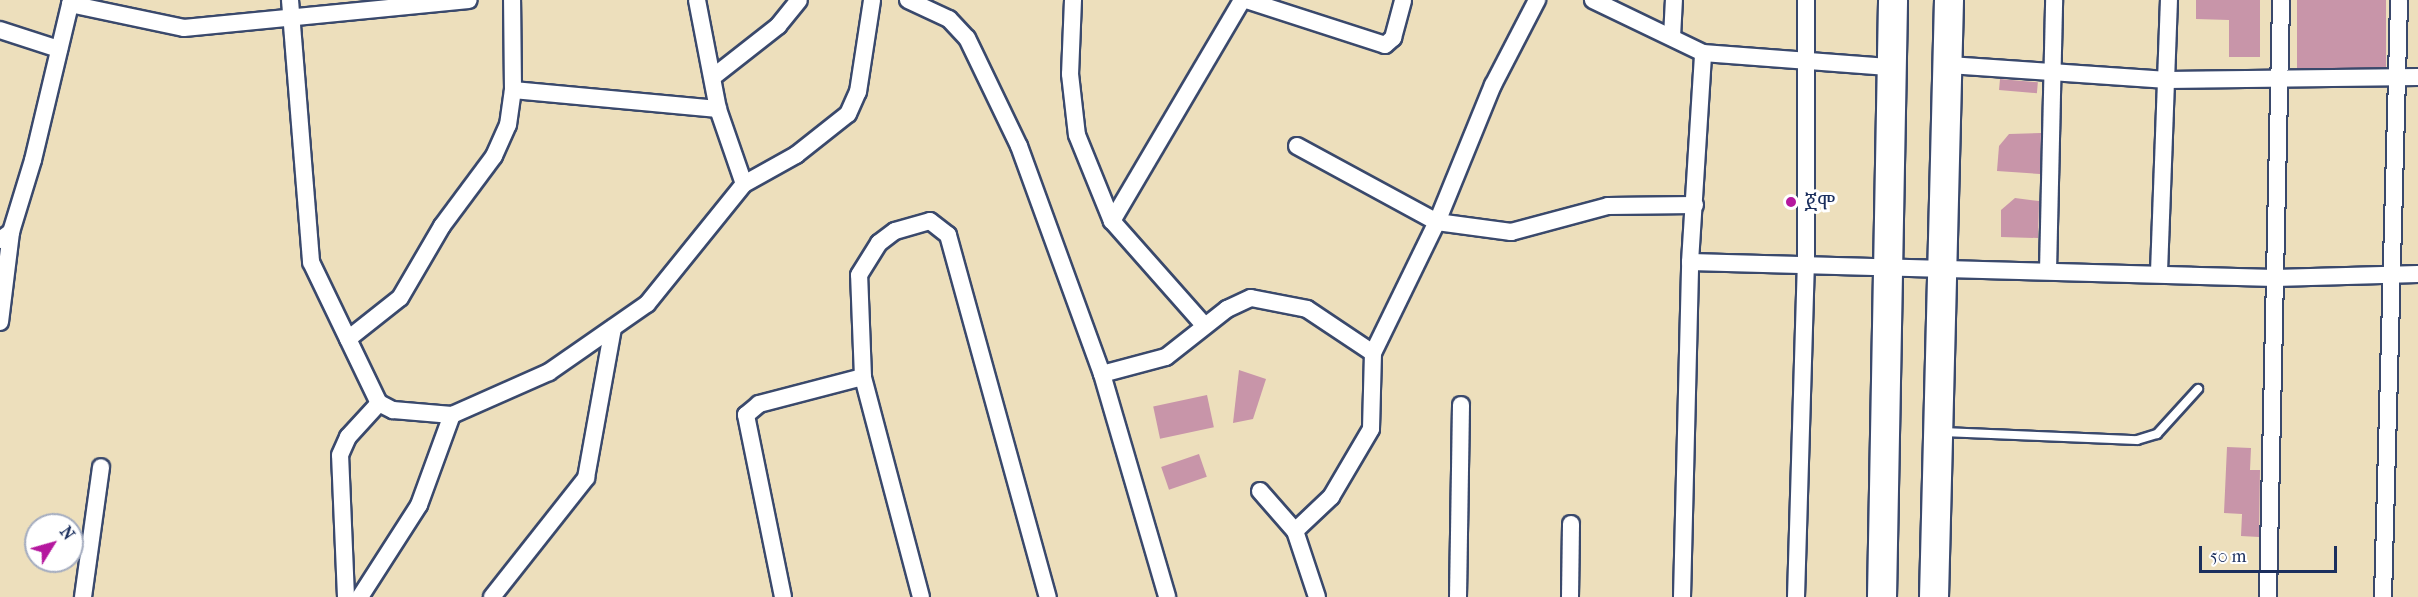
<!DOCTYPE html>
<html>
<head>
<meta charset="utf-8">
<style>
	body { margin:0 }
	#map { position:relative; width:2418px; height:597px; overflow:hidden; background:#eddfbc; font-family:"IM FELL French Canon","Noto Serif Ethiopic",serif }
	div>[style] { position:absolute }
	.building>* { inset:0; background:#c895a9; transform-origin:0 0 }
	.roads { filter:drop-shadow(2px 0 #3a496c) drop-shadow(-2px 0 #3a496c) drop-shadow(0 2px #3a496c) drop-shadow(0 -2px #3a496c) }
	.service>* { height:8px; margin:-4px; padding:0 4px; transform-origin:4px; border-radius:4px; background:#fff }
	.minor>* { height:16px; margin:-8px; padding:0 8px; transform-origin:8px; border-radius:8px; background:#fff }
	.trunk>* { height:28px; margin:-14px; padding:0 14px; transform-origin:14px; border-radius:14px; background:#fff }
	.dots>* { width:16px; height:16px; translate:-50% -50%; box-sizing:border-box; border:3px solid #fff; border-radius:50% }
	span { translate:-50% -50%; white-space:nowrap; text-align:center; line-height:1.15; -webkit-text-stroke:6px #fff; paint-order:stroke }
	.poi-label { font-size:20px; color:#1b2f5e }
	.left { translate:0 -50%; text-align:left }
	.north { position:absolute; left:24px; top:513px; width:60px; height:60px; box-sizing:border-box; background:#fff; border:2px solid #a4acbf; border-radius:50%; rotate:53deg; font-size:16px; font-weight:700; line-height:24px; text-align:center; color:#1b2f5e }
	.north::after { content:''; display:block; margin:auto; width:21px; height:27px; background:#b5179e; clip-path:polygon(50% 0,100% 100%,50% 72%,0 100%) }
	.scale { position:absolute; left:2199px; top:546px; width:138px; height:27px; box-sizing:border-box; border:3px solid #1b2f5e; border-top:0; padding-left:8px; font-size:18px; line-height:21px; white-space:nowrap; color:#1b2f5e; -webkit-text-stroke:4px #fff; paint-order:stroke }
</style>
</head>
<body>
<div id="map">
	<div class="building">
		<div style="clip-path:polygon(2196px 0,2260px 0,2260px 57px,2229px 57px,2229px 20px,2196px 19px)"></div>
		<div style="left:2297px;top:0;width:89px;height:68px"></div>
		<div style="left:2000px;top:79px;width:38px;height:11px;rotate:5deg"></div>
		<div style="clip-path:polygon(2041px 133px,2040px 174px,1997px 171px,1999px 146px,2009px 134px)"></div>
		<div style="clip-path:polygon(2015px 198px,2039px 201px,2038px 238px,2001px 237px,2001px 210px)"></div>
		<div style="clip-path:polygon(1239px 370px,1266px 379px,1253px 419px,1233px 423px)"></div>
		<div style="left:1207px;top:395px;width:33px;height:55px;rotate:78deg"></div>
		<div style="clip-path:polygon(2227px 447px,2251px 448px,2250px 470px,2260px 470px,2259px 537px,2241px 536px,2242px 514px,2224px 513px)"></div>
		<div style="left:1199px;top:454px;width:24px;height:40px;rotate:71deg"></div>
	</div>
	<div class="roads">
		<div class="service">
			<div style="left:1943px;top:432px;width:194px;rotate:2.4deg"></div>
			<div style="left:2137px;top:440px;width:21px;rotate:-17deg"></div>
			<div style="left:2157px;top:434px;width:61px;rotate:-47.7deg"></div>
		</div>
		<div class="minor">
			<div style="left:290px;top:0;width:263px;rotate:85.4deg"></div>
			<div style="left:311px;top:262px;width:157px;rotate:64.3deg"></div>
			<div style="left:379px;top:403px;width:16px;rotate:27deg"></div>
			<div style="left:393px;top:410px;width:59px;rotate:4.8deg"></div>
			<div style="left:452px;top:415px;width:106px;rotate:-23.9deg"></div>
			<div style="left:549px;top:372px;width:119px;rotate:-34.8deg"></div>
			<div style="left:647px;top:304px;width:154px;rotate:-51.1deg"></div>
			<div style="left:744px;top:184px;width:60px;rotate:-29.1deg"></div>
			<div style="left:796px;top:155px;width:66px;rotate:-38.3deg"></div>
			<div style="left:848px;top:114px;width:24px;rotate:-66deg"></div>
			<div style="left:858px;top:92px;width:93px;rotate:-81.3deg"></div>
			<div style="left:697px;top:0;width:111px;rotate:79.1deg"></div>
			<div style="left:718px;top:109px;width:79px;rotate:70.9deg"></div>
			<div style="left:908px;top:0;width:45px;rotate:24.9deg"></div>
			<div style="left:949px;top:19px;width:26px;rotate:47deg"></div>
			<div style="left:967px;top:38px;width:120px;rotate:64.3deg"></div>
			<div style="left:1019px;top:146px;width:243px;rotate:70deg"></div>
			<div style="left:1102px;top:374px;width:232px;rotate:73.7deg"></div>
			<div style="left:1073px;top:0;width:74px;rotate:92.3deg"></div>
			<div style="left:1070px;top:74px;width:61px;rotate:83.5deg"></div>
			<div style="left:1077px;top:135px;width:93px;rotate:67.9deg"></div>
			<div style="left:1112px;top:221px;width:140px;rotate:48.5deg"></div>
			<div style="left:1246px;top:0;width:146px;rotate:17.9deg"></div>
			<div style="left:1385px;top:45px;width:11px;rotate:-41deg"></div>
			<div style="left:1393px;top:38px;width:39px;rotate:-75deg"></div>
			<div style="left:1593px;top:0;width:122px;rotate:25.7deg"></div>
			<div style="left:1703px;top:53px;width:189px;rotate:4.3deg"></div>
			<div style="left:70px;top:4px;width:116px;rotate:11.9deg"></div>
			<div style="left:184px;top:28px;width:286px;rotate:-5.6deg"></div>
			<div style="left:0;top:30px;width:62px;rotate:17.9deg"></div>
			<div style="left:1672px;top:37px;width:37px;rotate:-87deg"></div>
			<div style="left:1949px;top:65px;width:219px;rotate:3.9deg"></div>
			<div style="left:2167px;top:80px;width:251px;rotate:-0.7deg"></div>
			<div style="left:713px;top:77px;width:83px;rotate:-38.1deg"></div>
			<div style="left:778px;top:26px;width:33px;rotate:-51deg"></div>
			<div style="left:513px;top:90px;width:206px;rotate:5.3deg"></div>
			<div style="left:1297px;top:146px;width:159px;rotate:28.5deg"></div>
			<div style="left:1437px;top:222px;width:75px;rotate:7.7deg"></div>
			<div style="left:1511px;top:232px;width:100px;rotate:-15deg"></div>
			<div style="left:1608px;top:206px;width:87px;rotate:-0.7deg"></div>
			<div style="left:1112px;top:221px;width:256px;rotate:-59.5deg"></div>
			<div style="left:0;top:240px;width:14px;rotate:-36deg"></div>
			<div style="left:11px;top:232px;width:75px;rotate:-73deg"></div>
			<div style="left:33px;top:160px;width:164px;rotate:-76.6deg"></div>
			<div style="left:1690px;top:262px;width:585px;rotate:1.57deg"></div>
			<div style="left:2275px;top:278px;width:143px;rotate:-1.6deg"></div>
			<div style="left:2048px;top:271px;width:271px;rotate:-88.7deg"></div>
			<div style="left:2159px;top:272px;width:272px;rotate:-87.9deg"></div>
			<div style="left:0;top:322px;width:91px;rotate:-83deg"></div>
			<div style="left:348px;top:339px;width:66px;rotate:-38.3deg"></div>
			<div style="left:400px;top:298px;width:83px;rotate:-59.7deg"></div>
			<div style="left:442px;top:226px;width:87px;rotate:-53.4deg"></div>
			<div style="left:494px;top:156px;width:34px;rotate:-66deg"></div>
			<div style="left:508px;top:125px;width:35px;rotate:-82deg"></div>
			<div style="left:513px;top:90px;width:90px;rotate:-90.6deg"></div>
			<div style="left:1102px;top:374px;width:66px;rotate:-14.9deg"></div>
			<div style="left:1166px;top:357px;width:78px;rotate:-38.2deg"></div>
			<div style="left:1227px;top:309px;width:26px;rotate:-25deg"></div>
			<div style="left:1251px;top:298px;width:57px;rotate:11.1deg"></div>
			<div style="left:1307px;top:309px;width:79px;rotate:33.7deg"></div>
			<div style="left:1260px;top:491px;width:53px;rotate:48.8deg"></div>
			<div style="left:83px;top:597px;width:131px;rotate:-82.1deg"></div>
			<div style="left:346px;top:597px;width:142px;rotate:-92.4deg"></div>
			<div style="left:340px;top:455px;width:20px;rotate:-66deg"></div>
			<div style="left:348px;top:437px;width:46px;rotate:-47.6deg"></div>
			<div style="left:360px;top:597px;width:109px;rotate:-57.3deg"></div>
			<div style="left:419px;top:505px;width:96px;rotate:-69.9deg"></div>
			<div style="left:492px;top:597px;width:152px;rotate:-51.7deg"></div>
			<div style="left:586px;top:478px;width:152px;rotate:-79.8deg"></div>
			<div style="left:783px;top:597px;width:186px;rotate:-101.5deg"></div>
			<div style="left:746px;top:415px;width:17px;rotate:-40deg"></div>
			<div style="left:759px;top:404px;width:107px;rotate:-14.6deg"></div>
			<div style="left:921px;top:597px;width:228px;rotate:-104.8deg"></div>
			<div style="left:863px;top:377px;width:102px;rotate:-92.2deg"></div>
			<div style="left:859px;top:275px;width:38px;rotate:-58deg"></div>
			<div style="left:879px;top:243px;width:20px;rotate:-37deg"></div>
			<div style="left:895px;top:231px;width:36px;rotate:-16deg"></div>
			<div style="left:930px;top:221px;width:23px;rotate:38deg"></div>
			<div style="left:948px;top:235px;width:376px;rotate:74.6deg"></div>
			<div style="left:1317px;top:597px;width:70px;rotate:-108.4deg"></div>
			<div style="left:1295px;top:531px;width:50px;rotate:-43.4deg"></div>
			<div style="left:1331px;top:497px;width:79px;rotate:-59.5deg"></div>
			<div style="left:1371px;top:429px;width:76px;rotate:-88.5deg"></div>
			<div style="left:1373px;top:353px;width:146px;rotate:-64deg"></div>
			<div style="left:1437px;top:222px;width:148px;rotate:-67.8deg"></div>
			<div style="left:1493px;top:85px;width:96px;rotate:-62.6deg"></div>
			<div style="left:1458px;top:597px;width:192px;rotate:-89.1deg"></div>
			<div style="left:1570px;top:597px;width:73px;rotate:-89.2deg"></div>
			<div style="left:1682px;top:597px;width:335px;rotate:-88.6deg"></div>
			<div style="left:1690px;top:262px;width:209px;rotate:-86.4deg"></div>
			<div style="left:1796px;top:597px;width:331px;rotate:-88.3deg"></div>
			<div style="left:1806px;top:266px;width:266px;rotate:-90deg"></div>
			<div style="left:2268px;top:597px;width:597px;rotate:-88.75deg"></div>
			<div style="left:2383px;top:597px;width:597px;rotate:-88.46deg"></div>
		</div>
		<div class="trunk">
			<div style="left:1882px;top:597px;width:597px;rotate:-88.94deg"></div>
			<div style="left:1934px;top:597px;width:597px;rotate:-88.56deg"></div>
		</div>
	</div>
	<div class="dots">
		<div style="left:1791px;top:202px;background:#b5179e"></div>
	</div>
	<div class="poi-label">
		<span class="left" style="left:1804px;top:202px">ጀሞ</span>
	</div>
	<div class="north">N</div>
	<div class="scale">50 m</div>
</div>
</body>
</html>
